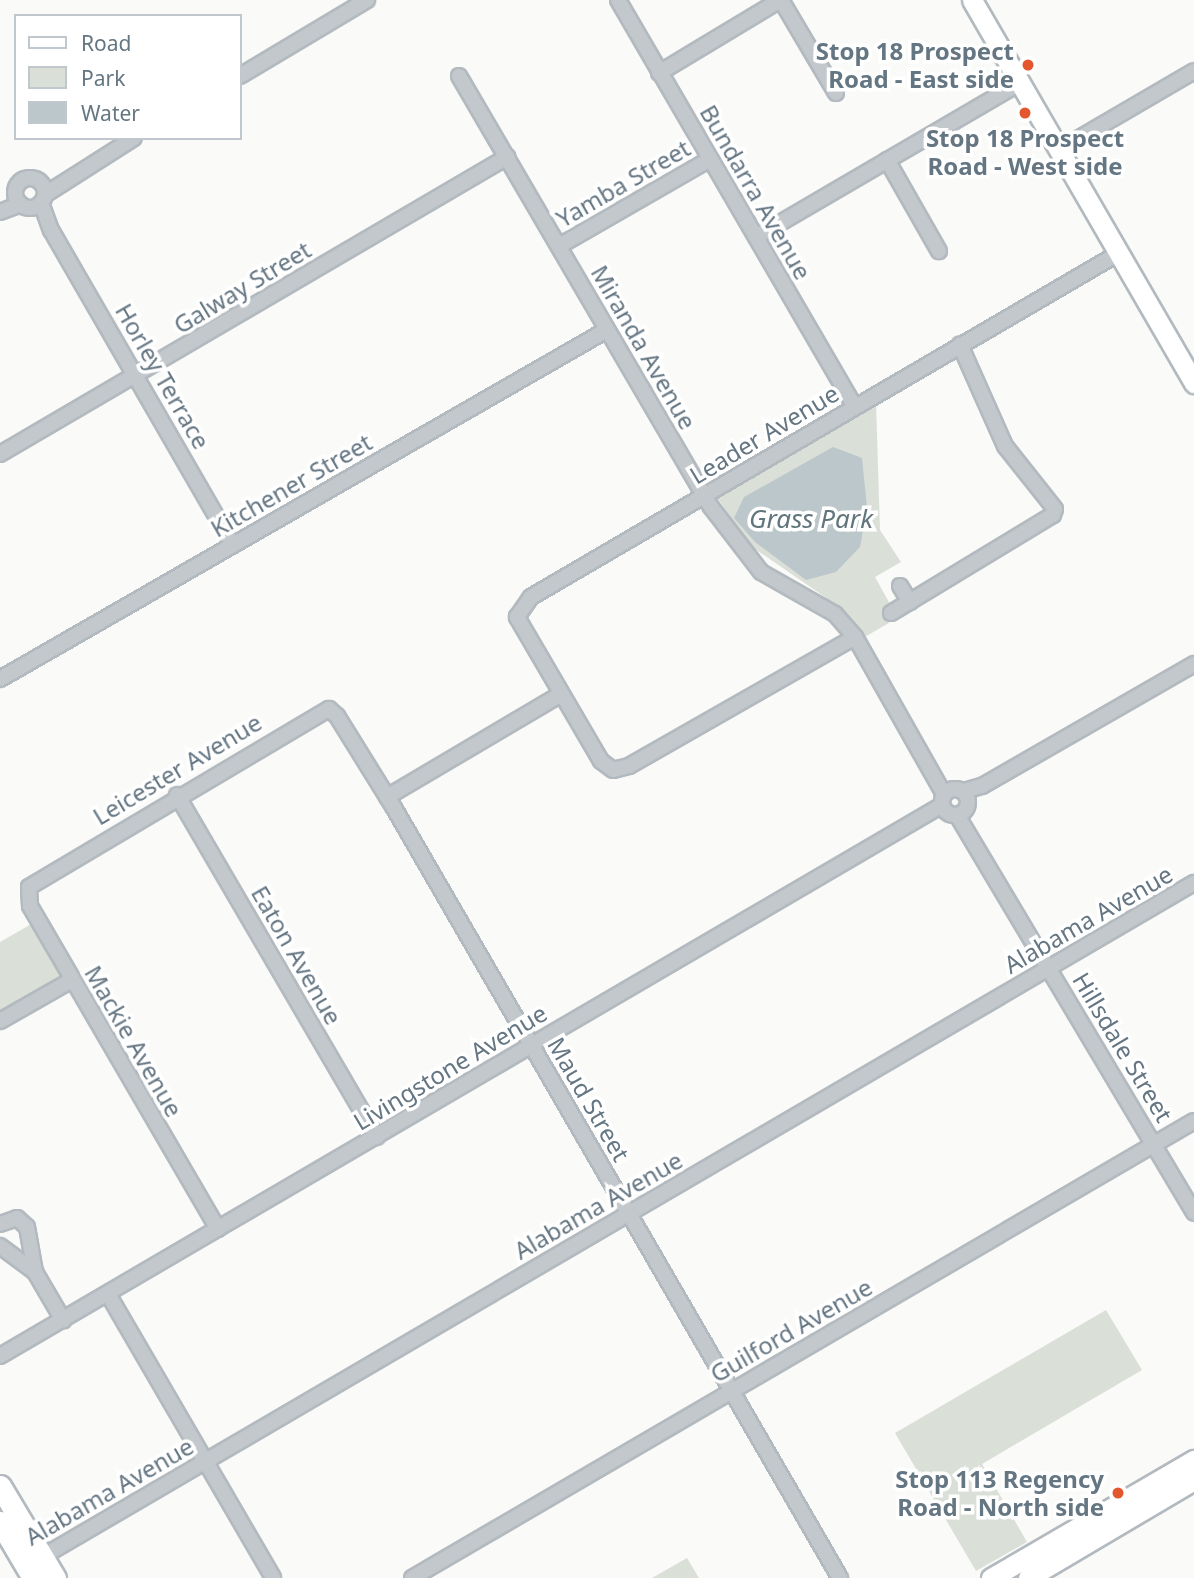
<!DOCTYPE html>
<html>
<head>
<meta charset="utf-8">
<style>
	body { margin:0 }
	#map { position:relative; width:1194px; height:1578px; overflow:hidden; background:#fafaf8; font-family:"Noto Sans",sans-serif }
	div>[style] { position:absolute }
	.green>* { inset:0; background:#dadfd7 }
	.water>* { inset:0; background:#bbc7cb }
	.roads { filter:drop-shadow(2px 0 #b3babf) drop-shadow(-2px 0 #b3babf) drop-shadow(0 2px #b3babf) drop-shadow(0 -2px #b3babf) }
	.minor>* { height:14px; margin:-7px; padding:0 7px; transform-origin:7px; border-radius:7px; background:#c3c8cc }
	.minor>.ring { margin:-7px; padding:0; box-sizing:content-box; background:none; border:14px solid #c3c8cc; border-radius:50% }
	.secondary>* { height:19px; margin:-9.5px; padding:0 9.5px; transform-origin:9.5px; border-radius:9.5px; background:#fff }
	.primary>* { height:21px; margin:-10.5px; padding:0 10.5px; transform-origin:10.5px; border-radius:10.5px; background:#fff }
	.dots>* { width:19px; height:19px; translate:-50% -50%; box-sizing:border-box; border:4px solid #fff; border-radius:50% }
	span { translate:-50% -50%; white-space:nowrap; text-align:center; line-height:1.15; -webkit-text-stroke:7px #fff; paint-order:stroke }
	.poi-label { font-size:24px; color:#657683; font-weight:700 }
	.right { translate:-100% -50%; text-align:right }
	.street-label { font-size:24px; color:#657683 }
	.water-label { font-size:26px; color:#60757c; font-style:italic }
	.legend { position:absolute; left:14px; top:14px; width:228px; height:126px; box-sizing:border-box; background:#fff; border:2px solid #c1c8cd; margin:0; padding:9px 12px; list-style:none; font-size:21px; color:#657683 }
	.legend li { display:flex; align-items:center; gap:14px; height:35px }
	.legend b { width:35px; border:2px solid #c1c8cd }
</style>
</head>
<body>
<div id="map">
	<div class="green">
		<div style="clip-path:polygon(876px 403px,880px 530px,901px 562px,875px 577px,890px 604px,882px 610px,889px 623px,863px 638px,825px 597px,752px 547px,718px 499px,722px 493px)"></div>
		<div style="clip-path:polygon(35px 922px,68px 979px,0 1017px,0 942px)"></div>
		<div style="clip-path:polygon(1106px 1310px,1142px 1370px,982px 1464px,1027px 1542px,976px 1571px,895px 1433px)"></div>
		<div style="clip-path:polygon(687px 1558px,699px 1578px,652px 1578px)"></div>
	</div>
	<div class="water">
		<div style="clip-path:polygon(833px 447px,862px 458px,867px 508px,860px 547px,836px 572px,806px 580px,755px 542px,734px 518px,744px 497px)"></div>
	</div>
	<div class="roads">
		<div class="minor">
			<div style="left:618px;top:0;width:470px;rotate:59.8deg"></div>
			<div style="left:781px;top:0;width:108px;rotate:59.4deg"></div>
			<div style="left:659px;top:73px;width:141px;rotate:-31.1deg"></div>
			<div style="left:240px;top:76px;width:148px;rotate:-30.9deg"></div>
			<div style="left:459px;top:76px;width:499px;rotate:59.7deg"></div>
			<div style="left:711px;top:507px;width:82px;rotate:52.4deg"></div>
			<div style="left:761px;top:572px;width:85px;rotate:29.6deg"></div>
			<div style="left:835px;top:614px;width:30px;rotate:49deg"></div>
			<div style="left:855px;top:637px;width:180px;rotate:60.5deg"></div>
			<div style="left:1059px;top:150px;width:156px;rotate:-30.3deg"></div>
			<div style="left:887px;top:160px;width:105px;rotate:60.3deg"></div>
			<div class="ring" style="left:15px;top:178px;width:16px;height:16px"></div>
			<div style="left:46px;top:194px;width:104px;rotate:-32.5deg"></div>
			<div style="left:41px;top:203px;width:29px;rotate:70deg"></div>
			<div style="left:51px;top:230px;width:364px;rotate:60deg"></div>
			<div style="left:0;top:212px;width:22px;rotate:-21deg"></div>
			<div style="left:756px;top:237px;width:306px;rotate:-30.3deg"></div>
			<div style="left:559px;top:246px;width:174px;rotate:-29.9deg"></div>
			<div style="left:0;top:454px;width:588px;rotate:-30.36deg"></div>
			<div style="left:900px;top:586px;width:19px;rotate:58deg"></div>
			<div style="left:891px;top:613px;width:189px;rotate:-31.2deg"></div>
			<div style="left:1053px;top:515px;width:6px;rotate:-72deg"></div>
			<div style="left:1055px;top:509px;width:80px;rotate:-128.4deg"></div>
			<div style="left:1005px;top:446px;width:111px;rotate:-114deg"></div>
			<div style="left:855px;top:637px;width:260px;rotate:150.3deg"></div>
			<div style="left:629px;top:766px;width:16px;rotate:166deg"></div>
			<div style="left:613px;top:770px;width:15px;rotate:-143deg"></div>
			<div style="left:601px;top:761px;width:167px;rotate:-120.3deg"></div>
			<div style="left:517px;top:617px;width:24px;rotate:-55deg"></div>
			<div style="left:531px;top:597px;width:681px;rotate:-30.33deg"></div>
			<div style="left:0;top:679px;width:698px;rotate:-29.91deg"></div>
			<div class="ring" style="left:942px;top:789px;width:12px;height:12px"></div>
			<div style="left:964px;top:791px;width:19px;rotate:-16deg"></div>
			<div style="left:982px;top:786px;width:245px;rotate:-29.9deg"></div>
			<div style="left:177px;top:795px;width:396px;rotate:59.7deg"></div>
			<div style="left:387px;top:797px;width:202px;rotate:-30.6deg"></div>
			<div style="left:957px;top:815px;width:463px;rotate:59.2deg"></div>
			<div style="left:0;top:1021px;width:83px;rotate:-29.7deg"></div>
			<div style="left:0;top:1224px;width:18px;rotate:-19deg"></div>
			<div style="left:17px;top:1218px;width:13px;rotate:42deg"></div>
			<div style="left:27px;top:1227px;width:46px;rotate:79.9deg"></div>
			<div style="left:35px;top:1272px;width:56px;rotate:59.7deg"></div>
			<div style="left:218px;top:1229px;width:374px;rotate:-120.2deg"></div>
			<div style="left:30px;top:906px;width:19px;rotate:-93deg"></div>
			<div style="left:29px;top:887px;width:349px;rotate:-30.7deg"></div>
			<div style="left:329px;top:709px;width:11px;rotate:41deg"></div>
			<div style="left:337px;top:716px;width:108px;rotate:58.2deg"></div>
			<div style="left:394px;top:808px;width:890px;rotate:59.92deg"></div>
			<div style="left:0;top:1246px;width:44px;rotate:36.6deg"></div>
			<div style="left:108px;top:1294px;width:328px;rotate:59.8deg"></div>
			<div style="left:0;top:1356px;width:1091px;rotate:-30.32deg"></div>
			<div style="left:35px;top:1561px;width:1343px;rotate:-30.33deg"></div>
			<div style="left:412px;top:1578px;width:906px;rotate:-30.3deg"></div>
		</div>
		<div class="secondary">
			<div style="left:972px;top:0;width:443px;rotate:59.9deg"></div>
			<div style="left:991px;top:1578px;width:235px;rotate:-30.2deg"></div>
			<div style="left:1028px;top:1578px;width:193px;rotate:-30.6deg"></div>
		</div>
		<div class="primary">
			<div style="left:0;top:1486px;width:107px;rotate:59.1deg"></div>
			<div style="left:0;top:1522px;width:65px;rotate:59.5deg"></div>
		</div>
	</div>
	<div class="dots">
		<div style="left:1028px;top:65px;background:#e4572e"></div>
		<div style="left:1025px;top:113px;background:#e4572e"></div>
		<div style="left:1118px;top:1493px;background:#e4572e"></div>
	</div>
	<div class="poi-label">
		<span class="right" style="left:1014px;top:65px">Stop 18 Prospect<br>Road - East side</span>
		<span style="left:1025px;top:152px">Stop 18 Prospect<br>Road - West side</span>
		<span class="right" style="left:1104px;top:1493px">Stop 113 Regency<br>Road - North side</span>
	</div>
	<div class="street-label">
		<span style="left:623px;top:183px;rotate:-30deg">Yamba Street</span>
		<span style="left:756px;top:192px;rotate:60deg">Bundarra Avenue</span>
		<span style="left:242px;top:287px;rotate:-31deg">Galway Street</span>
		<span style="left:644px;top:347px;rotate:60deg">Miranda Avenue</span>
		<span style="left:163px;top:376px;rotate:60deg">Horley Terrace</span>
		<span style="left:764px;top:434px;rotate:-31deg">Leader Avenue</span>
		<span style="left:291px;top:485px;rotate:-30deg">Kitchener Street</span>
		<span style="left:177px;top:769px;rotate:-31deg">Leicester Avenue</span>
		<span style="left:1088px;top:919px;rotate:-30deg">Alabama Avenue</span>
		<span style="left:297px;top:955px;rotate:60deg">Eaton Avenue</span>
		<span style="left:134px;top:1041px;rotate:60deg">Mackie Avenue</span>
		<span style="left:1123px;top:1047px;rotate:59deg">Hillsdale Street</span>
		<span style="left:450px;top:1067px;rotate:-31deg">Livingstone Avenue</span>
		<span style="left:589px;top:1099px;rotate:60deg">Maud Street</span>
		<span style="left:598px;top:1205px;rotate:-30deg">Alabama Avenue</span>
		<span style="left:791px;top:1330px;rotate:-30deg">Guilford Avenue</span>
		<span style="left:109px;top:1491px;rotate:-30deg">Alabama Avenue</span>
	</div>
	<div class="water-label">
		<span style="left:811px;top:519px">Grass Park</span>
	</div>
	<ul class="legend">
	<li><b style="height:9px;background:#fff"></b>Road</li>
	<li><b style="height:19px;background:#dadfd7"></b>Park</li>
	<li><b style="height:19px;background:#bbc7cb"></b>Water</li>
	</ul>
</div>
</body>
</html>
